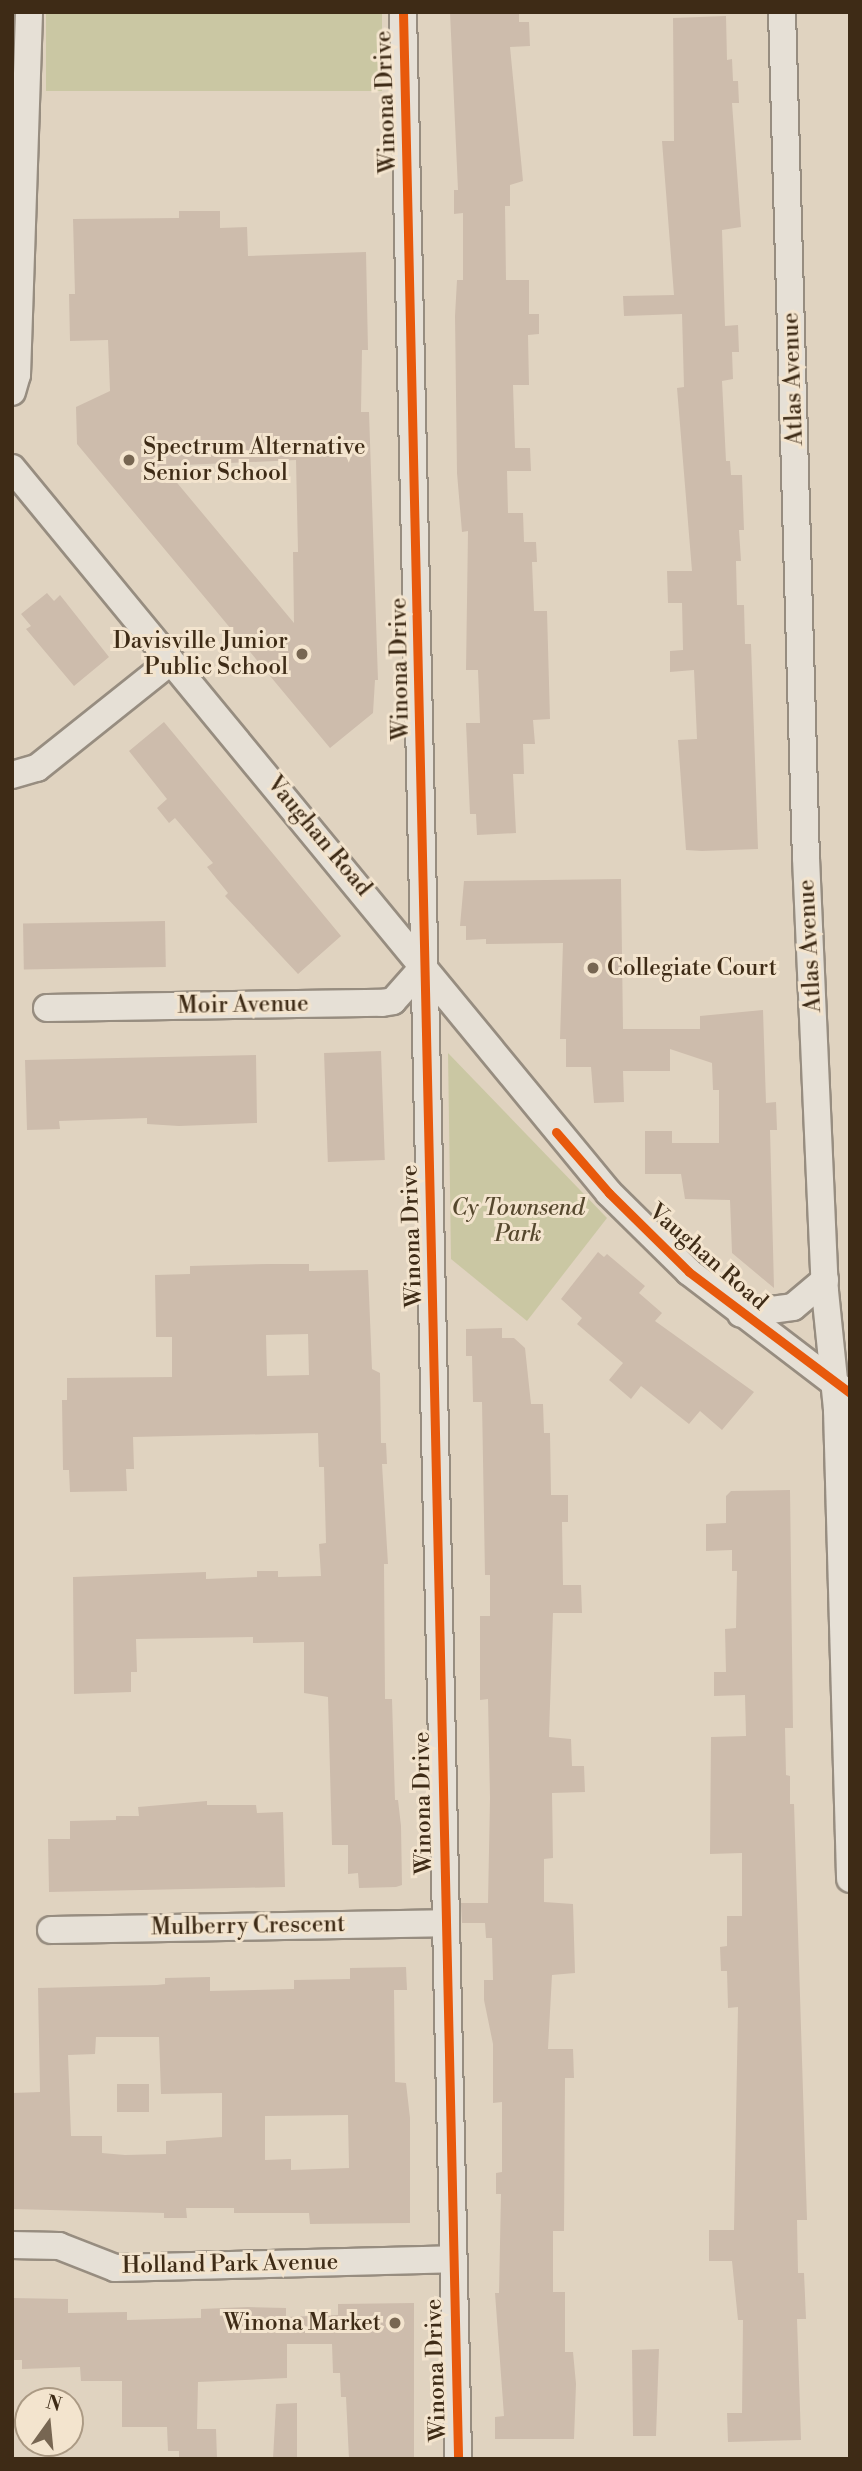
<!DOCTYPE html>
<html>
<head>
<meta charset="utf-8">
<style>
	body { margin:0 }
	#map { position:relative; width:862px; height:2471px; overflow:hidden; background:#e0d3c0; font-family:"Libre Bodoni",serif }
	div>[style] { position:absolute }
	.green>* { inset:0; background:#cac7a3; transform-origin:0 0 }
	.building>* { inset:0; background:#cdbcac; transform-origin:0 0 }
	.roads { filter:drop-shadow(2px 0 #978d80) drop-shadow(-2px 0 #978d80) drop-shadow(0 2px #978d80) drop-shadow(0 -2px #978d80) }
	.minor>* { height:26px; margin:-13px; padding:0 13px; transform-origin:13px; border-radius:13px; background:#e6e0d6 }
	.cycleway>* { height:9px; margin:-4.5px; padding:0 4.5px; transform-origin:4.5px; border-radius:4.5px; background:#e8590c }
	.dots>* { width:19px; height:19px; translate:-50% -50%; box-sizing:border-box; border:4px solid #f3e4ce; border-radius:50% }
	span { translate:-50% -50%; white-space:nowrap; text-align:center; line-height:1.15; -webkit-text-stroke:6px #f3e4ce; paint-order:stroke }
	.street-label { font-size:23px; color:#3e2b16 }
	.poi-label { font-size:23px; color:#3e2b16 }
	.left { translate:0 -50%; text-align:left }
	.right { translate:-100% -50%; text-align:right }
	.park-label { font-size:23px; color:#56482e; font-style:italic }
	.frame { position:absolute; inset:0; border:14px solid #3e2b16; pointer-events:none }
	.north { position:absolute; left:14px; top:2387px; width:70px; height:70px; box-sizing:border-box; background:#f3e4ce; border:2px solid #ab9a84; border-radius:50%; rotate:15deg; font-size:19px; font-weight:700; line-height:28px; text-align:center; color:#3e2b16 }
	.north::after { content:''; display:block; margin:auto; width:24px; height:32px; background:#776652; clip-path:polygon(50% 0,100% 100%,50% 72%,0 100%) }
</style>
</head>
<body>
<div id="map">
	<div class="green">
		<div style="left:46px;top:12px;width:336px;height:79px"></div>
		<div style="clip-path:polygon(448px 1053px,607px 1218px,527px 1321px,451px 1259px)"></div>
	</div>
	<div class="building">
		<div style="clip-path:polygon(450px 12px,519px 12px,519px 22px,529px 22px,530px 46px,510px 47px,523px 181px,510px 185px,510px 206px,505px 206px,506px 280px,529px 280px,529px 314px,539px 314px,539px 334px,528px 335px,529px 385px,513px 385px,515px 448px,530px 448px,531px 471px,507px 471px,508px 513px,523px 513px,524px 542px,536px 542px,537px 562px,532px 562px,534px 611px,547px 611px,550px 719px,533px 720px,535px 744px,523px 744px,524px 774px,513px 774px,516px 833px,477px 835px,476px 814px,470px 814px,466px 723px,480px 723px,478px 670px,466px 670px,468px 531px,462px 532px,457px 473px,455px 316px,457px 280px,463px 280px,463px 213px,454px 214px,454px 190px,458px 190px)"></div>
		<div style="clip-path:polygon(726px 16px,727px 60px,732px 59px,733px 81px,738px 81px,739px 103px,732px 103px,741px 227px,722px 230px,725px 326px,738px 325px,739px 352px,732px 352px,733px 379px,722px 381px,726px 461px,730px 461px,731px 475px,742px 475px,744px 530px,739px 530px,741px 561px,736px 561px,737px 605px,744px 605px,745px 644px,751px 644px,758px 849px,702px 851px,686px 850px,678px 740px,697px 739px,694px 670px,670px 672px,670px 651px,683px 650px,682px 603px,668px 603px,667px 571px,692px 571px,677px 388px,684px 387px,682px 314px,624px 316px,623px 296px,674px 295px,662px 141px,674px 141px,673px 18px)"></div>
		<div style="clip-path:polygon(evenodd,179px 211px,220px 211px,220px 228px,247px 227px,248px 256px,366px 252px,368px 350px,362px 350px,361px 412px,369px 412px,378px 680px,375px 680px,373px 713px,330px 748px,77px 444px,76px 407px,110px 391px,108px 340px,70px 341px,69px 294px,75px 294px,73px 219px,179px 218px,179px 211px,296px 460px,298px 552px,293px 552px,294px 623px,163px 466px,296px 460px)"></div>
		<div style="clip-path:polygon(47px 593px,54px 601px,60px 595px,109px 657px,74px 686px,26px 629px,31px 626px,21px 614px)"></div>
		<div style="clip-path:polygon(164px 722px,341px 936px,298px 974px,225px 896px,228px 893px,207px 867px,213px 863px,175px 818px,169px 823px,157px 808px,167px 799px,129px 751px)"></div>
		<div style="clip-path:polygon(621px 879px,623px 1029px,700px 1029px,700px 1016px,763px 1010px,766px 1103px,776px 1102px,777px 1130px,770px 1130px,774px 1288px,732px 1253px,730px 1200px,685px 1199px,681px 1174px,645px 1174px,645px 1131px,672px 1131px,672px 1143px,719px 1143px,719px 1090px,713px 1090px,712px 1063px,670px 1049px,670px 1071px,623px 1071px,624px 1102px,594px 1103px,591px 1067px,566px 1067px,566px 1039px,560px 1039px,563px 943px,486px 944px,486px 939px,466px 940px,466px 926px,460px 926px,464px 881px)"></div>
		<div style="left:165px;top:921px;width:46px;height:142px;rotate:89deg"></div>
		<div style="left:381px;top:1051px;width:109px;height:57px;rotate:88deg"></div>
		<div style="clip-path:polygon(256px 1055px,257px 1123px,179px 1126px,147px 1124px,147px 1118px,59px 1121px,60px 1129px,27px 1130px,25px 1060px)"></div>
		<div style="clip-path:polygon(598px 1252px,604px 1257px,607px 1254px,645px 1286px,639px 1293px,662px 1313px,655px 1321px,754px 1392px,722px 1430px,700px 1411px,689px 1424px,641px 1386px,631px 1399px,609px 1380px,623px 1363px,577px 1324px,582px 1318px,561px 1299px)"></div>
		<div style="clip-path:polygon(evenodd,268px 1264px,309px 1264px,309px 1271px,368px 1270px,372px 1369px,380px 1373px,381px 1443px,386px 1443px,387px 1464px,382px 1464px,388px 1564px,384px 1564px,385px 1699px,392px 1699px,395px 1800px,398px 1800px,401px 1826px,402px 1885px,396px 1887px,359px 1888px,358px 1873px,348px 1874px,348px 1845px,332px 1845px,328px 1697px,304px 1693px,304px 1642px,253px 1643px,253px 1637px,136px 1639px,137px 1672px,131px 1672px,131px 1692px,74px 1694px,73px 1577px,206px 1572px,206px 1579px,257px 1577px,257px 1571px,278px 1571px,278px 1577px,321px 1576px,319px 1544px,326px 1543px,324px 1467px,319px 1467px,318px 1433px,133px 1437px,134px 1469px,126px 1469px,127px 1491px,70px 1492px,69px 1470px,63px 1470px,62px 1400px,67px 1400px,67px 1378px,172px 1377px,172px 1337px,156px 1337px,155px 1275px,190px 1274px,190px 1266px,268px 1264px,308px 1334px,309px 1375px,267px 1376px,266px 1335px,308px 1334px)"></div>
		<div style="clip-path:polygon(502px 1328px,502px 1338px,514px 1338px,525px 1348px,531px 1404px,543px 1404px,544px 1433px,550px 1433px,551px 1495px,568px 1495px,568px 1522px,562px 1522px,563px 1585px,581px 1585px,582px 1613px,553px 1613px,549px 1737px,571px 1739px,572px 1766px,584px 1766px,585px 1792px,552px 1793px,553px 1858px,544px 1859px,544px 1902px,573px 1904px,575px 1973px,552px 1975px,548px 2049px,573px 2049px,574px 2078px,565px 2078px,564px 2231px,553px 2231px,553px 2292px,565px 2292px,565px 2352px,573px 2352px,576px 2384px,574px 2439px,495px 2439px,495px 2417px,504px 2416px,495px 2293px,499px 2293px,501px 2194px,496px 2194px,496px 2173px,502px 2172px,502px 2102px,493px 2103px,493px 2044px,484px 2000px,484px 1980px,493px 1980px,492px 1938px,486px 1938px,485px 1923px,462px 1923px,461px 1903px,488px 1903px,490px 1798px,488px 1699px,480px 1700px,480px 1616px,490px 1616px,490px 1575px,485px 1575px,482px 1402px,473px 1402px,472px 1356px,466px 1356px,466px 1329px)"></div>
		<div style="clip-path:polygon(790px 1490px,793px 1728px,785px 1728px,786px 1775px,790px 1776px,790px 1804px,794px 1804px,807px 2220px,797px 2220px,798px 2273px,804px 2273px,806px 2319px,797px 2319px,801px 2440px,728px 2442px,727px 2413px,742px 2413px,743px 2320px,738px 2320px,732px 2261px,709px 2261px,709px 2230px,734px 2230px,738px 2007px,728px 2008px,727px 1971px,721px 1971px,720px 1947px,727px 1946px,727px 1916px,742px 1916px,742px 1853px,710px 1854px,711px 1737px,746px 1736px,745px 1695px,714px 1696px,714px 1672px,726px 1672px,725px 1629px,736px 1628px,737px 1571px,732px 1571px,732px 1550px,706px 1551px,706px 1524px,726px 1523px,726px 1496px,731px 1491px)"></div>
		<div style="clip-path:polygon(207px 1801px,207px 1805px,256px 1805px,257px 1813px,283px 1812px,285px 1887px,49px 1892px,48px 1839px,70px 1839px,70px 1821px,116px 1820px,116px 1816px,139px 1816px,138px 1807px)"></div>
		<div style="clip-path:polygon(evenodd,406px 1967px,407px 1990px,394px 1990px,395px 2082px,406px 2083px,410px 2118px,410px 2223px,310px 2224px,309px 2213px,234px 2213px,234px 2208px,186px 2208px,187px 2218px,164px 2218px,164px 2213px,12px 2209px,13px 2093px,40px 2092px,38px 1988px,157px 1985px,165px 1984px,165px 1978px,210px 1977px,210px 1991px,294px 1989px,294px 1980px,350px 1979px,350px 1968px,406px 1967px,96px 2037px,159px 2037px,161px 2094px,222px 2093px,222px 2137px,166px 2141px,166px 2154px,125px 2155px,102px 2153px,102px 2136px,71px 2136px,68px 2055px,95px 2054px,96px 2037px,406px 1967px,348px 2115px,349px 2168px,291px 2170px,291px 2159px,265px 2160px,265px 2116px,348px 2115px)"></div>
		<div style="left:117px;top:2084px;width:32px;height:28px"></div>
		<div style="clip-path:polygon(12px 2298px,68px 2299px,68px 2313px,127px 2312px,127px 2320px,201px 2318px,201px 2309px,248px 2307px,286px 2308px,286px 2317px,338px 2315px,338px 2304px,414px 2303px,414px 2459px,349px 2459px,346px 2397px,341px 2397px,340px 2373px,333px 2373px,332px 2344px,287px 2344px,287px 2378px,198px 2382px,197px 2429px,216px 2429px,217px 2459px,179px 2459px,179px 2451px,168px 2451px,167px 2427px,122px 2427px,122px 2381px,81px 2381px,80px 2367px,22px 2369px,22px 2360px,12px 2360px)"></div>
		<div style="clip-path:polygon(659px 2349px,656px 2436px,633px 2436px,632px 2350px)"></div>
		<div style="clip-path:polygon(297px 2403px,297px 2459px,273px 2459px,276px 2404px)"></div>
	</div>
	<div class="roads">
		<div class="minor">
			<div style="left:403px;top:12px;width:2448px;rotate:88.71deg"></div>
			<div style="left:782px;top:12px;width:846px;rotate:88.38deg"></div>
			<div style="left:806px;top:858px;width:433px;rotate:87.5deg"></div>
			<div style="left:825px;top:1291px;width:120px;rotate:84.2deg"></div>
			<div style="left:837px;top:1410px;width:469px;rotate:88.4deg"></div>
			<div style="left:12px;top:392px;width:18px;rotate:-74deg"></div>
			<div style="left:17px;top:375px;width:363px;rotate:-88.1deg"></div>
			<div style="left:12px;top:468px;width:939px;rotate:50.53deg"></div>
			<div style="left:609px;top:1193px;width:112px;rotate:44.6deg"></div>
			<div style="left:689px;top:1272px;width:193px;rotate:37.4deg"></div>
			<div style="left:12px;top:775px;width:26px;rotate:-16deg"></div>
			<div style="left:37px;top:768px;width:171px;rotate:-38.6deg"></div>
			<div style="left:47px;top:1008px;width:335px;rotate:-0.9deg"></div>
			<div style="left:382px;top:1003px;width:11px;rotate:-10deg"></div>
			<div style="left:393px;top:1001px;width:47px;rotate:-48.5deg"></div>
			<div style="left:741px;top:1314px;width:52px;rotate:-7.7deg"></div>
			<div style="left:793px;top:1307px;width:42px;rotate:-40.2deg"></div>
			<div style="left:51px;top:1930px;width:394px;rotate:-1deg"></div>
			<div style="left:12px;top:2245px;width:47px;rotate:1.2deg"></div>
			<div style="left:59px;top:2246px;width:60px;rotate:21.4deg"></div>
			<div style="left:115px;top:2268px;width:337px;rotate:-1.5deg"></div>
		</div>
	</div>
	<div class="cycleway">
		<div style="left:403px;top:12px;width:2448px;rotate:88.71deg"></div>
		<div style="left:556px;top:1132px;width:81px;rotate:49deg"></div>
		<div style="left:609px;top:1193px;width:112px;rotate:44.6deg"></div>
		<div style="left:689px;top:1272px;width:201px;rotate:36.9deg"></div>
	</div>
	<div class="dots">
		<div style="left:129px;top:460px;background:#776652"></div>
		<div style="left:302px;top:654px;background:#776652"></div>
		<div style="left:593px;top:968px;background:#776652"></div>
		<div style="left:395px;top:2323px;background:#776652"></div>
	</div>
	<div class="street-label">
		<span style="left:386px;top:102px;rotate:-92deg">Winona Drive</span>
		<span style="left:793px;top:379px;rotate:-92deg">Atlas Avenue</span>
		<span style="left:400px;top:669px;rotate:-91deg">Winona Drive</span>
		<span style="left:319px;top:836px;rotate:50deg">Vaughan Road</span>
		<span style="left:810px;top:946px;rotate:-93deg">Atlas Avenue</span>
		<span style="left:243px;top:1005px;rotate:-1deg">Moir Avenue</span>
		<span style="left:412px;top:1236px;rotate:-92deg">Winona Drive</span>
		<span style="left:708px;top:1257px;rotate:41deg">Vaughan Road</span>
		<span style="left:423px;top:1803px;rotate:-91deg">Winona Drive</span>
		<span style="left:248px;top:1926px;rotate:-1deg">Mulberry Crescent</span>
		<span style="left:230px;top:2264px;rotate:-1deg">Holland Park Avenue</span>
		<span style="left:436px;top:2370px;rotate:-92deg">Winona Drive</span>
	</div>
	<div class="poi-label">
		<span class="left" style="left:143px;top:460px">Spectrum Alternative<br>Senior School</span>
		<span class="right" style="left:288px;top:654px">Davisville Junior<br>Public School</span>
		<span class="left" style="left:607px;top:968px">Collegiate Court</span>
		<span class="right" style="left:381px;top:2323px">Winona Market</span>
	</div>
	<div class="park-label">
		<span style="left:518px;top:1221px">Cy Townsend<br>Park</span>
	</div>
	<div class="frame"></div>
	<div class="north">N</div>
</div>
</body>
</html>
